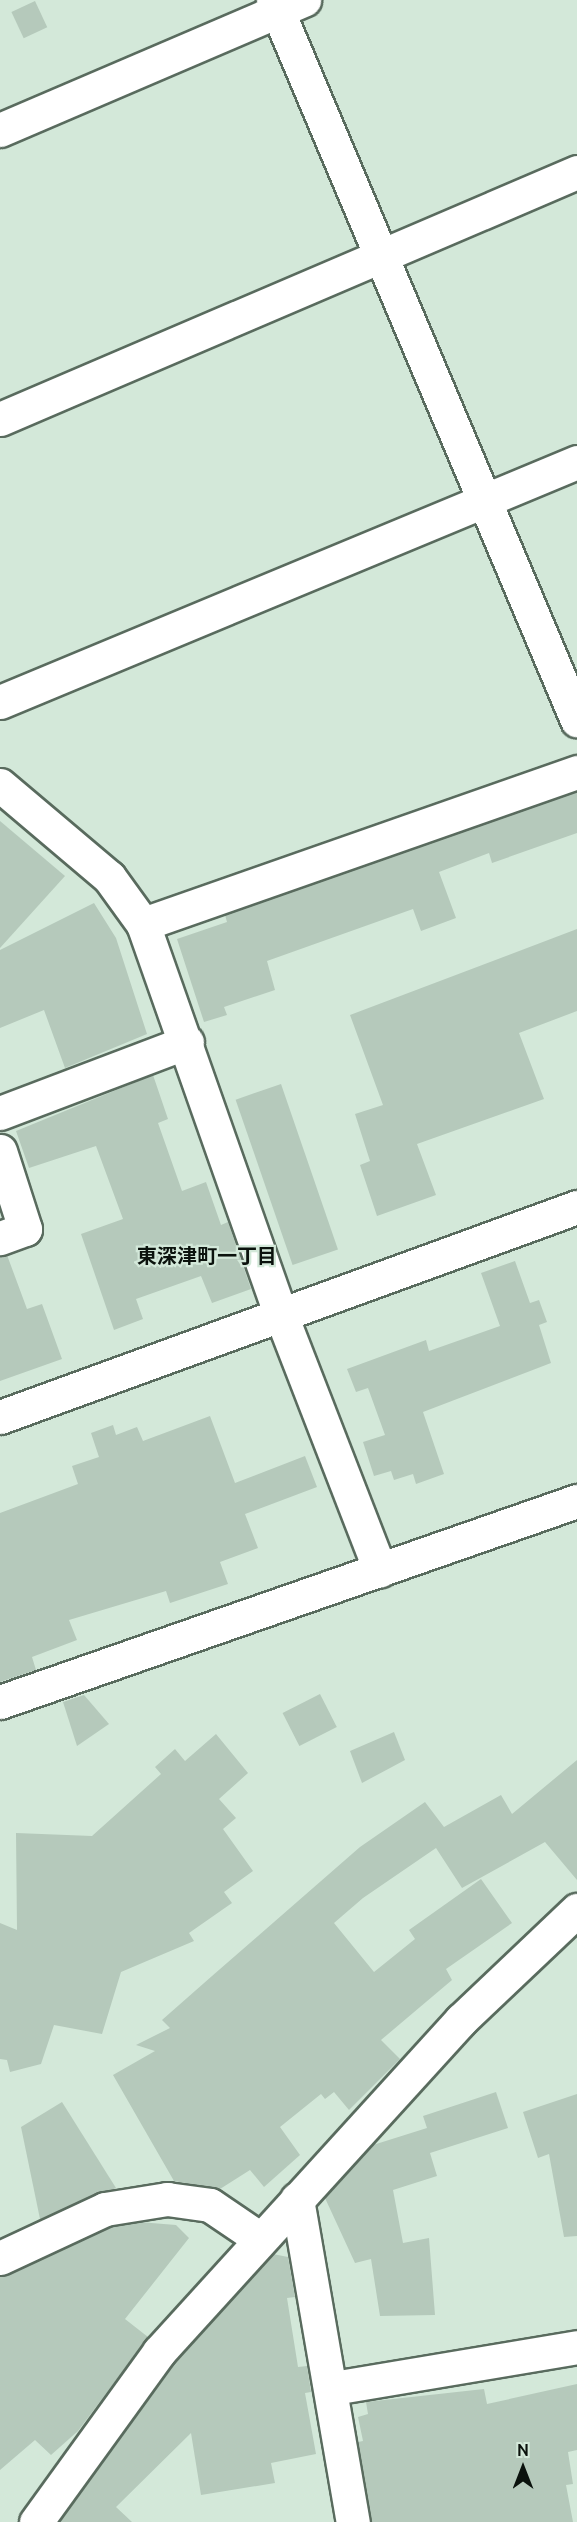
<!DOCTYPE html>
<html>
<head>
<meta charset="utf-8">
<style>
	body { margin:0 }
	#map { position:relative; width:577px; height:2522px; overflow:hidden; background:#d3e8d9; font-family:Ubuntu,"Noto Sans JP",sans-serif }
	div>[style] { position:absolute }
	.building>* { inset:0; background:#b5c9bb; transform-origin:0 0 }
	.roads { filter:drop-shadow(2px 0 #596b5e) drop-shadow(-2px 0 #596b5e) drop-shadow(0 2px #596b5e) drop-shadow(0 -2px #596b5e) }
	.minor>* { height:33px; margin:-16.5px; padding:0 16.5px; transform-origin:16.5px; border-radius:16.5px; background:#fff }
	span { translate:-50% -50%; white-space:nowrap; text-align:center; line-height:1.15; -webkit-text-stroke:4.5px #d3e8d9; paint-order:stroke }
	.neighbourhood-label { font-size:20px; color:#0b120d; font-weight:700 }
	.north { position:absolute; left:493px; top:2438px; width:60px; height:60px; -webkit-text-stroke:4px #d3e8d9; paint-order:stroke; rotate:0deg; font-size:16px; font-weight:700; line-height:24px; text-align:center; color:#0b120d }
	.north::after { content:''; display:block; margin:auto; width:21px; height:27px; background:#0b120d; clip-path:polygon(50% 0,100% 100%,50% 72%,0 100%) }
</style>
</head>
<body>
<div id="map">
	<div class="building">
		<div style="left:35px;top:1px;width:29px;height:26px;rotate:65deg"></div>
		<div style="clip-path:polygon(577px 792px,577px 833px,492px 863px,489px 853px,439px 872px,456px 918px,421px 931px,413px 909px,267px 961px,275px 990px,224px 1007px,227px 1015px,204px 1022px,177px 939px,227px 922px,225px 915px)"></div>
		<div style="clip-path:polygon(0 821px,65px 876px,0 948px)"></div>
		<div style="clip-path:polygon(94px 903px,116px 938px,147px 1034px,65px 1068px,44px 1010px,0 1028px,0 950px)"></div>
		<div style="clip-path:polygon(577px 929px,577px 1011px,519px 1033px,544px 1099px,417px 1144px,436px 1195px,377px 1216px,360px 1165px,370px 1161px,355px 1114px,383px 1105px,350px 1015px)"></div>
		<div style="clip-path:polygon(153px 1075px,168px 1119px,158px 1123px,182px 1191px,206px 1182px,221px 1225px,228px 1222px,251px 1289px,212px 1303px,201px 1276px,136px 1299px,143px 1319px,114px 1330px,81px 1234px,123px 1219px,96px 1146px,29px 1168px,16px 1131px)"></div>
		<div style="left:281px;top:1084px;width:175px;height:48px;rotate:71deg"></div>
		<div style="clip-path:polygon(7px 1255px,27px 1309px,42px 1304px,62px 1359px,0 1381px,0 1256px)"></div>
		<div style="clip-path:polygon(515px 1261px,530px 1303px,539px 1300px,547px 1322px,539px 1325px,551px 1363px,423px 1412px,444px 1474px,416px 1484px,413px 1474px,394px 1480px,391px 1471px,374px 1476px,363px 1442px,385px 1435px,368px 1388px,356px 1392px,347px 1369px,426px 1340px,429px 1351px,500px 1326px,481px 1273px)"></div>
		<div style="clip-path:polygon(210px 1416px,235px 1483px,305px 1456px,317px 1487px,245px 1514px,258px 1548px,220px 1562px,228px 1584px,170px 1603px,166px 1591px,69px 1620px,77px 1640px,32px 1657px,36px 1670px,0 1682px,0 1513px,78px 1484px,72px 1466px,99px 1457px,91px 1433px,113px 1425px,116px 1435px,137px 1427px,143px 1441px)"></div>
		<div style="left:320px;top:1694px;width:37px;height:42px;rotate:63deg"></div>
		<div style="clip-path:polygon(84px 1695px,109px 1724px,77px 1746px,63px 1702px)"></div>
		<div style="clip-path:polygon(394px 1732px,405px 1760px,362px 1783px,350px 1751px)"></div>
		<div style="clip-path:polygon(216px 1734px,248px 1773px,219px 1799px,236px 1818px,223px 1829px,253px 1871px,224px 1892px,232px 1903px,189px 1933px,194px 1941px,121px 1972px,102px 2034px,54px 2025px,41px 2064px,10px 2072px,7px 2060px,0 2059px,0 1923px,17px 1930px,16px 1833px,92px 1836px,161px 1774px,155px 1767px,175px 1749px,185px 1761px)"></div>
		<div style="clip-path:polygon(577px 1760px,577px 1880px,545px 1842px,462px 1888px,436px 1848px,363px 1898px,334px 1923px,374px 1972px,415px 1939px,409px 1930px,481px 1879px,512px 1923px,446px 1969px,452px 1980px,381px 2040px,400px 2059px,349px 2110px,334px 2092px,325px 2099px,321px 2094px,280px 2127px,300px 2155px,264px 2187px,250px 2170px,220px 2189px,174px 2181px,113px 2075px,155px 2051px,136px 2045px,170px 2028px,162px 2020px,212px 1976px,360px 1847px,425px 1802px,444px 1827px,501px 1795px,512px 1814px)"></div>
		<div style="clip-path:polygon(496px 2092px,508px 2128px,430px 2153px,437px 2176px,393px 2190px,403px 2243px,429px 2238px,435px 2315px,380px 2316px,371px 2259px,355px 2263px,325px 2198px,373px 2145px,427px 2128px,423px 2116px)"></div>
		<div style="clip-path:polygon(577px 2094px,577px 2236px,564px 2237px,549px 2154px,538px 2158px,523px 2112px)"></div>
		<div style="clip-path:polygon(62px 2102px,116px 2188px,40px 2219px,21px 2127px)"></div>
		<div style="clip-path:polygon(139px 2222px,176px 2225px,189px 2238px,125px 2319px,148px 2337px,78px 2431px,51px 2455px,35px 2440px,0 2470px,0 2276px,111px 2227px)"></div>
		<div style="clip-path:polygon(273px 2254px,288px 2257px,295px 2297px,287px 2298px,298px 2367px,307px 2366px,311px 2392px,305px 2393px,316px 2454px,271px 2463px,275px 2483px,201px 2495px,191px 2433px,116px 2507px,132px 2522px,59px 2522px,174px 2364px)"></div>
		<div style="clip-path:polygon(577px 2384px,577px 2450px,568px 2452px,573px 2484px,566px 2485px,573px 2522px,372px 2522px,358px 2442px,363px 2441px,358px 2417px,368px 2414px,366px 2402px,484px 2389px,487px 2404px)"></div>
	</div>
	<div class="roads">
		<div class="minor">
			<div style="left:273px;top:0;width:782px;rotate:67.11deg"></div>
			<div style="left:0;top:130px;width:331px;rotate:-23.2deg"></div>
			<div style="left:0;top:419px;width:628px;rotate:-23.17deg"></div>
			<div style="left:0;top:702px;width:625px;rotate:-22.58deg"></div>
			<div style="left:0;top:785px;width:143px;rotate:40.2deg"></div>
			<div style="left:109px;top:877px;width:58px;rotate:54.1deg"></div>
			<div style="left:143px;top:924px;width:415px;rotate:70.6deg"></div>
			<div style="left:281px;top:1315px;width:274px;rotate:68.8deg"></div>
			<div style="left:143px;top:924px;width:460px;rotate:-19.3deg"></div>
			<div style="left:0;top:1113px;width:200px;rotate:-20.8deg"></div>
			<div style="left:0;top:1151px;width:82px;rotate:72.2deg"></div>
			<div style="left:25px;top:1229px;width:27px;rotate:160deg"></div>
			<div style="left:0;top:1417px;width:614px;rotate:-20deg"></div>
			<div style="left:0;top:1702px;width:611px;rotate:-19.21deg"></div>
			<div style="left:297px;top:2199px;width:328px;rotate:80.2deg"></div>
			<div style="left:0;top:2258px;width:116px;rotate:-25deg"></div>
			<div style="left:105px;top:2209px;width:63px;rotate:-9.2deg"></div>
			<div style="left:167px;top:2199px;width:43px;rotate:7.9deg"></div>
			<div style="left:210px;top:2205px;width:60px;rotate:34.2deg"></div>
			<div style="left:333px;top:2388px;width:247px;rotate:-9.5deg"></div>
			<div style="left:36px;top:2522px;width:210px;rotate:-54.1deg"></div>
			<div style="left:159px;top:2352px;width:449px;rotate:-47.7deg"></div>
			<div style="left:461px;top:2020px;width:160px;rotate:-43.5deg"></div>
		</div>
	</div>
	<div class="neighbourhood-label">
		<span style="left:207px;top:1255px">東深津町一丁目</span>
	</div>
	<div class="north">N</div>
</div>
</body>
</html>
